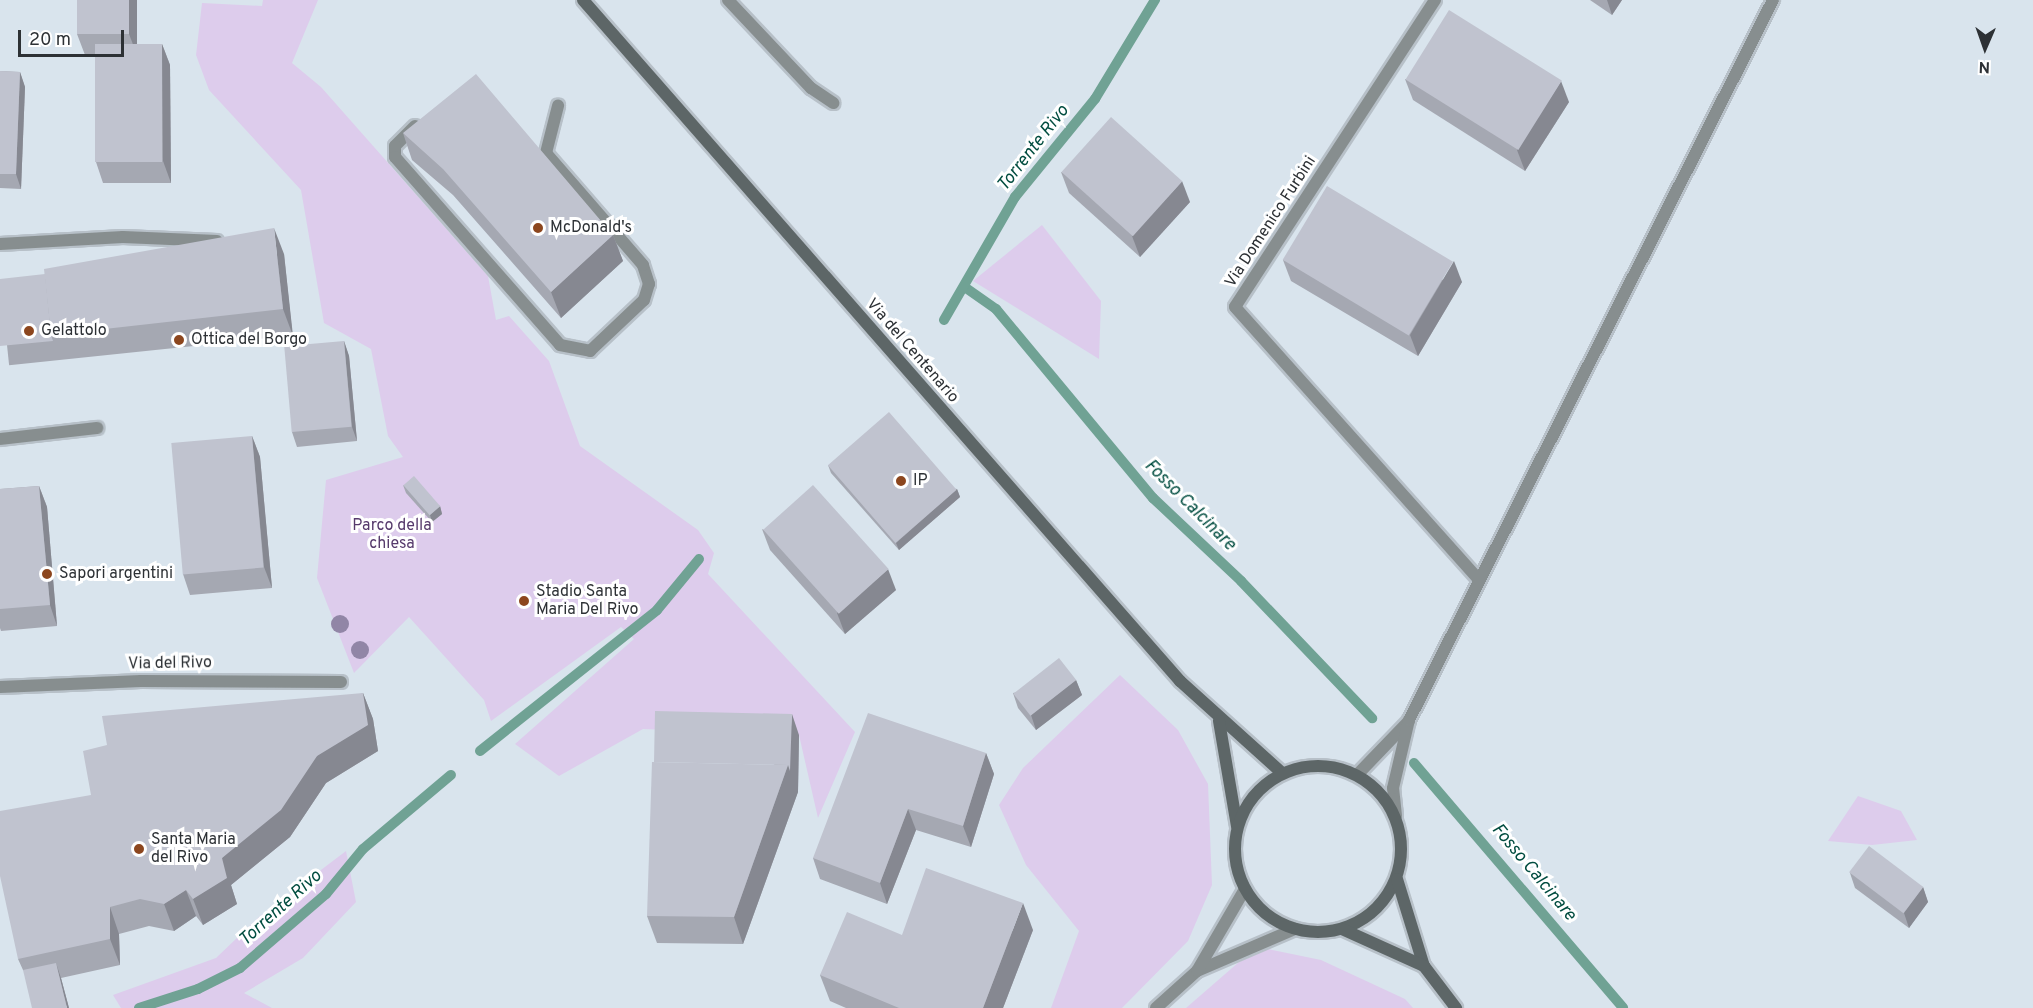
<!DOCTYPE html>
<html>
<head>
<meta charset="utf-8">
<style>
	body { margin:0 }
	#map { position:relative; width:2033px; height:1008px; overflow:hidden; background:#d9e4ed; font-family:Overpass,sans-serif }
	div>[style] { position:absolute }
	.green>* { inset:0; background:#ddccec }
	.stream>* { height:10px; margin:-5px; padding:0 5px; transform-origin:5px; border-radius:5px; background:#70a294 }
	.roads { filter:drop-shadow(2px 0 #b7c0c8) drop-shadow(-2px 0 #b7c0c8) drop-shadow(0 2px #b7c0c8) drop-shadow(0 -2px #b7c0c8) }
	.lane>* { height:12px; margin:-6px; padding:0 6px; transform-origin:6px; border-radius:6px; background:#878e8f }
	.street>* { height:12px; margin:-6px; padding:0 6px; transform-origin:6px; border-radius:6px; background:#878e8f }
	.secondary>* { height:12px; margin:-6px; padding:0 6px; transform-origin:6px; border-radius:6px; background:#5d6667 }
	.secondary>.ring { margin:-6px; padding:0; box-sizing:content-box; background:none; border:12px solid #5d6667; border-radius:50% }
	.trees>* { width:18px; height:18px; margin:-9px; border-radius:50%; background:#9186a6 }
	.wall>* { inset:0; background:#a5a8b2; transform-origin:0 0 }
	.shaded-wall>* { inset:0; background:#868891 }
	.building>* { inset:0; background:#c0c3cf; transform-origin:0 0 }
	.dots>* { width:16px; height:16px; translate:-50% -50%; box-sizing:border-box; border:3px solid #fff; border-radius:50% }
	span { translate:-50% -50%; white-space:nowrap; text-align:center; line-height:1.15; -webkit-text-stroke:6px #fff; paint-order:stroke }
	.street-label { font-size:16px; color:#2d3135 }
	.poi-label { font-size:16px; color:#2d3135 }
	.left { translate:0 -50%; text-align:left }
	.park-label { font-size:16px; color:#563a6c }
	.water-label { font-size:18px; color:#024d40; font-style:italic }
	.north { position:absolute; left:1955px; top:18px; width:60px; height:60px; -webkit-text-stroke:4px #fff; paint-order:stroke; rotate:182deg; font-size:16px; font-weight:700; line-height:24px; text-align:center; color:#2d3135 }
	.north::after { content:''; display:block; margin:auto; width:21px; height:27px; background:#2d3135; clip-path:polygon(50% 0,100% 100%,50% 72%,0 100%) }
	.scale { position:absolute; left:18px; top:30px; width:106px; height:27px; box-sizing:border-box; border:3px solid #2d3135; border-top:0; padding-left:8px; font-size:18px; line-height:21px; white-space:nowrap; color:#2d3135; -webkit-text-stroke:4px #fff; paint-order:stroke }
</style>
</head>
<body>
<div id="map">
	<div class="green">
		<div style="clip-path:polygon(263px 0,318px 0,292px 63px,321px 87px,488px 276px,496px 320px,509px 316px,549px 361px,580px 446px,698px 530px,714px 553px,708px 574px,855px 732px,818px 818px,799px 735px,643px 729px,559px 776px,515px 744px,634px 639px,621px 627px,491px 721px,484px 700px,409px 617px,354px 673px,317px 578px,326px 480px,403px 457px,388px 436px,371px 349px,324px 323px,301px 190px,209px 90px,196px 55px,202px 3px,262px 6px)"></div>
		<div style="clip-path:polygon(1042px 225px,1101px 301px,1099px 359px,973px 281px)"></div>
		<div style="clip-path:polygon(1120px 675px,1178px 730px,1208px 784px,1212px 885px,1188px 941px,1122px 1008px,1051px 1008px,1079px 931px,1026px 865px,999px 805px,1023px 768px)"></div>
		<div style="clip-path:polygon(1858px 796px,1901px 811px,1917px 840px,1872px 845px,1828px 841px)"></div>
		<div style="clip-path:polygon(346px 851px,356px 902px,303px 958px,244px 993px,272px 1008px,121px 1008px,113px 995px,216px 958px,259px 917px)"></div>
		<div style="clip-path:polygon(1268px 949px,1321px 960px,1405px 999px,1413px 1008px,1186px 1008px,1239px 962px)"></div>
	</div>
	<div class="stream">
		<div style="left:966px;top:288px;width:37px;rotate:35deg"></div>
		<div style="left:996px;top:309px;width:246px;rotate:50.3deg"></div>
		<div style="left:1153px;top:498px;width:121px;rotate:43.3deg"></div>
		<div style="left:1241px;top:581px;width:190px;rotate:46.3deg"></div>
		<div style="left:944px;top:320px;width:142px;rotate:-60deg"></div>
		<div style="left:1015px;top:197px;width:127px;rotate:-50.8deg"></div>
		<div style="left:1095px;top:99px;width:116px;rotate:-58.8deg"></div>
		<div style="left:480px;top:751px;width:226px;rotate:-38.5deg"></div>
		<div style="left:657px;top:610px;width:66px;rotate:-50.5deg"></div>
		<div style="left:1414px;top:763px;width:322px;rotate:49.5deg"></div>
		<div style="left:139px;top:1008px;width:62px;rotate:-17.9deg"></div>
		<div style="left:198px;top:989px;width:47px;rotate:-26.6deg"></div>
		<div style="left:240px;top:968px;width:113px;rotate:-40.7deg"></div>
		<div style="left:326px;top:894px;width:58px;rotate:-50.6deg"></div>
		<div style="left:363px;top:849px;width:115px;rotate:-40.1deg"></div>
	</div>
	<div class="roads">
		<div class="lane">
			<div style="left:415px;top:126px;width:28px;rotate:135deg"></div>
			<div style="left:395px;top:146px;width:11px;rotate:90deg"></div>
			<div style="left:395px;top:157px;width:250px;rotate:48.7deg"></div>
			<div style="left:560px;top:345px;width:31px;rotate:11deg"></div>
			<div style="left:590px;top:351px;width:74px;rotate:-43.4deg"></div>
			<div style="left:644px;top:300px;width:17px;rotate:-73deg"></div>
			<div style="left:649px;top:284px;width:20px;rotate:-108deg"></div>
			<div style="left:643px;top:265px;width:148px;rotate:-130.9deg"></div>
			<div style="left:546px;top:153px;width:49px;rotate:-75.7deg"></div>
		</div>
		<div class="street">
			<div style="left:728px;top:0;width:121px;rotate:46.7deg"></div>
			<div style="left:811px;top:88px;width:27px;rotate:34deg"></div>
			<div style="left:1435px;top:0;width:366px;rotate:123.1deg"></div>
			<div style="left:1235px;top:307px;width:365px;rotate:48.2deg"></div>
			<div style="left:0;top:244px;width:123px;rotate:-3.3deg"></div>
			<div style="left:123px;top:237px;width:94px;rotate:2.4deg"></div>
			<div style="left:0;top:439px;width:98px;rotate:-6.5deg"></div>
			<div style="left:0;top:687px;width:141px;rotate:-2.4deg"></div>
			<div style="left:141px;top:681px;width:200px;rotate:0.3deg"></div>
			<div style="left:1357px;top:775px;width:75px;rotate:-46.1deg"></div>
			<div style="left:1396px;top:816px;width:28px;rotate:-96deg"></div>
			<div style="left:1393px;top:788px;width:70px;rotate:-76.8deg"></div>
			<div style="left:1409px;top:720px;width:807px;rotate:-63.18deg"></div>
			<div style="left:1197px;top:971px;width:107px;rotate:-23.2deg"></div>
			<div style="left:1156px;top:1008px;width:55px;rotate:-42.1deg"></div>
			<div style="left:1197px;top:971px;width:95px;rotate:-59.7deg"></div>
		</div>
		<div class="secondary">
			<div style="left:583px;top:0;width:906px;rotate:48.76deg"></div>
			<div style="left:1180px;top:681px;width:137px;rotate:42deg"></div>
			<div style="left:1219px;top:721px;width:107px;rotate:80.3deg"></div>
			<div class="ring" style="left:1235px;top:766px;width:154px;height:154px"></div>
			<div style="left:1397px;top:879px;width:91px;rotate:72.8deg"></div>
			<div style="left:1424px;top:966px;width:53px;rotate:52.7deg"></div>
			<div style="left:1342px;top:929px;width:90px;rotate:24.3deg"></div>
		</div>
	</div>
	<div class="trees">
		<div style="left:340px;top:624px"></div>
		<div style="left:360px;top:650px"></div>
	</div>
	<div class="wall">
		<div style="clip-path:polygon(77px 0,137px 0,137px 44px,162px 44px,170px 65px,171px 183px,103px 183px,96px 162px,95px 55px,85px 55px,77px 34px)"></div>
		<div style="clip-path:polygon(1590px 0,1622px 0,1612px 15px)"></div>
		<div style="clip-path:polygon(0 71px,20px 72px,25px 87px,21px 189px,0 188px)"></div>
		<div style="clip-path:polygon(1405px 79px,1569px 102px,1525px 171px,1413px 100px)"></div>
		<div style="clip-path:polygon(403px 133px,613px 235px,623px 261px,561px 318px,453px 195px,412px 160px)"></div>
		<div style="clip-path:polygon(1061px 172px,1190px 202px,1140px 257px,1069px 193px)"></div>
		<div style="left:284px;top:254px;width:82px;height:285px;rotate:84deg"></div>
		<div style="clip-path:polygon(1283px 260px,1462px 282px,1418px 356px,1291px 281px)"></div>
		<div style="clip-path:polygon(344px 341px,349px 356px,357px 441px,297px 447px,292px 432px)"></div>
		<div style="clip-path:polygon(252px 436px,260px 457px,272px 588px,190px 595px,183px 574px)"></div>
		<div style="clip-path:polygon(828px 465px,957px 489px,960px 497px,899px 550px,831px 473px)"></div>
		<div style="clip-path:polygon(403px 485px,440px 506px,442px 514px,432px 522px,406px 493px)"></div>
		<div style="clip-path:polygon(39px 486px,47px 507px,57px 626px,1px 631px,0 628px,0 489px)"></div>
		<div style="clip-path:polygon(762px 529px,896px 590px,845px 634px,770px 550px)"></div>
		<div style="clip-path:polygon(1076px 680px,1082px 695px,1036px 730px,1018px 708px,1013px 693px)"></div>
		<div style="clip-path:polygon(363px 693px,373px 719px,378px 751px,326px 783px,290px 837px,231px 885px,237px 904px,203px 925px,196px 916px,174px 931px,149px 926px,119px 934px,120px 965px,61px 978px,69px 1008px,23px 970px,18px 959px,91px 795px)"></div>
		<div style="clip-path:polygon(799px 735px,798px 792px,743px 944px,657px 943px,647px 916px)"></div>
		<div style="clip-path:polygon(986px 753px,994px 774px,971px 847px,916px 830px,887px 904px,820px 879px,813px 858px)"></div>
		<div style="clip-path:polygon(1850px 873px,1923px 887px,1928px 902px,1909px 928px,1855px 888px)"></div>
		<div style="clip-path:polygon(1033px 930px,1003px 1008px,846px 1008px,830px 1001px,820px 975px,902px 935px)"></div>
	</div>
	<div class="shaded-wall">
		<div style="clip-path:polygon(129px 0,137px 0,137px 55px,129px 34px)"></div>
		<div style="clip-path:polygon(1607px 0,1622px 0,1612px 15px)"></div>
		<div style="clip-path:polygon(162px 44px,170px 65px,171px 183px,163px 161px)"></div>
		<div style="clip-path:polygon(20px 72px,25px 87px,21px 189px,16px 174px)"></div>
		<div style="clip-path:polygon(1561px 81px,1569px 102px,1525px 171px,1517px 150px)"></div>
		<div style="clip-path:polygon(1182px 181px,1190px 202px,1140px 257px,1132px 236px)"></div>
		<div style="clip-path:polygon(274px 228px,284px 254px,293px 336px,283px 309px)"></div>
		<div style="clip-path:polygon(613px 235px,623px 261px,561px 318px,551px 292px)"></div>
		<div style="clip-path:polygon(1454px 261px,1462px 282px,1418px 356px,1410px 335px)"></div>
		<div style="clip-path:polygon(344px 341px,349px 356px,357px 441px,352px 427px)"></div>
		<div style="clip-path:polygon(252px 436px,260px 457px,272px 588px,264px 567px)"></div>
		<div style="clip-path:polygon(39px 486px,47px 507px,57px 626px,50px 605px)"></div>
		<div style="clip-path:polygon(957px 489px,960px 497px,899px 550px,896px 543px)"></div>
		<div style="clip-path:polygon(440px 506px,442px 514px,432px 522px,430px 515px)"></div>
		<div style="clip-path:polygon(888px 569px,896px 590px,845px 634px,837px 613px)"></div>
		<div style="clip-path:polygon(1076px 680px,1082px 695px,1036px 730px,1031px 715px)"></div>
		<div style="clip-path:polygon(363px 693px,373px 719px,378px 751px,326px 783px,290px 837px,231px 885px,237px 904px,203px 925px,193px 899px,222px 858px,317px 756px)"></div>
		<div style="clip-path:polygon(792px 714px,799px 735px,798px 792px,743px 944px,734px 917px,788px 765px)"></div>
		<div style="clip-path:polygon(986px 753px,994px 774px,971px 847px,963px 826px)"></div>
		<div style="clip-path:polygon(908px 809px,916px 830px,887px 904px,880px 883px)"></div>
		<div style="clip-path:polygon(1923px 887px,1928px 902px,1909px 928px,1904px 913px)"></div>
		<div style="clip-path:polygon(186px 890px,196px 916px,174px 931px,164px 904px)"></div>
		<div style="clip-path:polygon(1023px 903px,1033px 930px,1003px 1008px,983px 1008px)"></div>
		<div style="clip-path:polygon(110px 907px,119px 934px,120px 965px,110px 939px)"></div>
		<div style="clip-path:polygon(56px 963px,61px 978px,69px 1008px,67px 1008px)"></div>
	</div>
	<div class="building">
		<div style="left:77px;top:0;width:52px;height:34px"></div>
		<div style="left:1449px;top:10px;width:133px;height:82px;rotate:32deg"></div>
		<div style="left:95px;top:44px;width:67px;height:118px"></div>
		<div style="clip-path:polygon(0 71px,20px 72px,16px 174px,0 174px)"></div>
		<div style="clip-path:polygon(476px 74px,613px 235px,551px 292px,443px 169px,403px 133px)"></div>
		<div style="left:1111px;top:117px;width:96px;height:74px;rotate:42deg"></div>
		<div style="left:1327px;top:186px;width:147px;height:86px;rotate:31deg"></div>
		<div style="clip-path:polygon(274px 228px,283px 309px,51px 335px,44px 269px)"></div>
		<div style="clip-path:polygon(45px 274px,51px 335px,53px 341px,0 346px,0 279px)"></div>
		<div style="left:344px;top:341px;width:86px;height:60px;rotate:85deg"></div>
		<div style="left:889px;top:412px;width:103px;height:81px;rotate:49deg"></div>
		<div style="left:252px;top:436px;width:132px;height:81px;rotate:85deg"></div>
		<div style="left:414px;top:476px;width:40px;height:14px;rotate:49deg"></div>
		<div style="left:813px;top:485px;width:113px;height:67px;rotate:48deg"></div>
		<div style="clip-path:polygon(39px 486px,50px 605px,0 609px,0 489px)"></div>
		<div style="left:1059px;top:658px;width:28px;height:58px;rotate:52deg"></div>
		<div style="clip-path:polygon(363px 693px,368px 725px,317px 756px,281px 810px,222px 858px,227px 878px,193px 899px,186px 890px,164px 904px,140px 899px,110px 907px,110px 939px,18px 959px,0 876px,0 811px,91px 795px,83px 751px,107px 745px,102px 716px)"></div>
		<div style="clip-path:polygon(655px 711px,792px 714px,790px 771px,788px 765px,654px 762px)"></div>
		<div style="clip-path:polygon(868px 713px,986px 753px,963px 826px,908px 809px,880px 883px,813px 858px)"></div>
		<div style="clip-path:polygon(652px 762px,788px 765px,734px 917px,647px 916px)"></div>
		<div style="left:1869px;top:846px;width:68px;height:33px;rotate:37deg"></div>
		<div style="clip-path:polygon(926px 868px,1023px 903px,983px 1008px,899px 1008px,820px 975px,847px 912px,902px 935px)"></div>
		<div style="clip-path:polygon(56px 963px,67px 1008px,32px 1008px,23px 970px)"></div>
	</div>
	<div class="dots">
		<div style="left:538px;top:228px;background:#8c461e"></div>
		<div style="left:29px;top:331px;background:#8c461e"></div>
		<div style="left:179px;top:340px;background:#8c461e"></div>
		<div style="left:901px;top:481px;background:#8c461e"></div>
		<div style="left:47px;top:574px;background:#8c461e"></div>
		<div style="left:524px;top:601px;background:#8c461e"></div>
		<div style="left:139px;top:849px;background:#8c461e"></div>
	</div>
	<div class="street-label">
		<span style="left:1271px;top:222px;rotate:-57deg">Via Domenico Furbini</span>
		<span style="left:912px;top:351px;rotate:49deg">Via del Centenario</span>
		<span style="left:170px;top:664px;rotate:-1deg">Via del Rivo</span>
	</div>
	<div class="poi-label">
		<span class="left" style="left:550px;top:228px">McDonald's</span>
		<span class="left" style="left:41px;top:331px">Gelattolo</span>
		<span class="left" style="left:191px;top:340px">Ottica del Borgo</span>
		<span class="left" style="left:913px;top:481px">IP</span>
		<span class="left" style="left:59px;top:574px">Sapori argentini</span>
		<span class="left" style="left:536px;top:601px">Stadio Santa<br>Maria Del Rivo</span>
		<span class="left" style="left:151px;top:849px">Santa Maria<br>del Rivo</span>
	</div>
	<div class="park-label">
		<span style="left:392px;top:535px">Parco della<br>chiesa</span>
	</div>
	<div class="water-label">
		<span style="left:1034px;top:149px;rotate:-52deg">Torrente Rivo</span>
		<span style="left:1189px;top:506px;rotate:45deg">Fosso Calcinare</span>
		<span style="left:1533px;top:873px;rotate:50deg">Fosso Calcinare</span>
		<span style="left:281px;top:909px;rotate:-42deg">Torrente Rivo</span>
	</div>
	<div class="north">N</div>
	<div class="scale">20 m</div>
</div>
</body>
</html>
